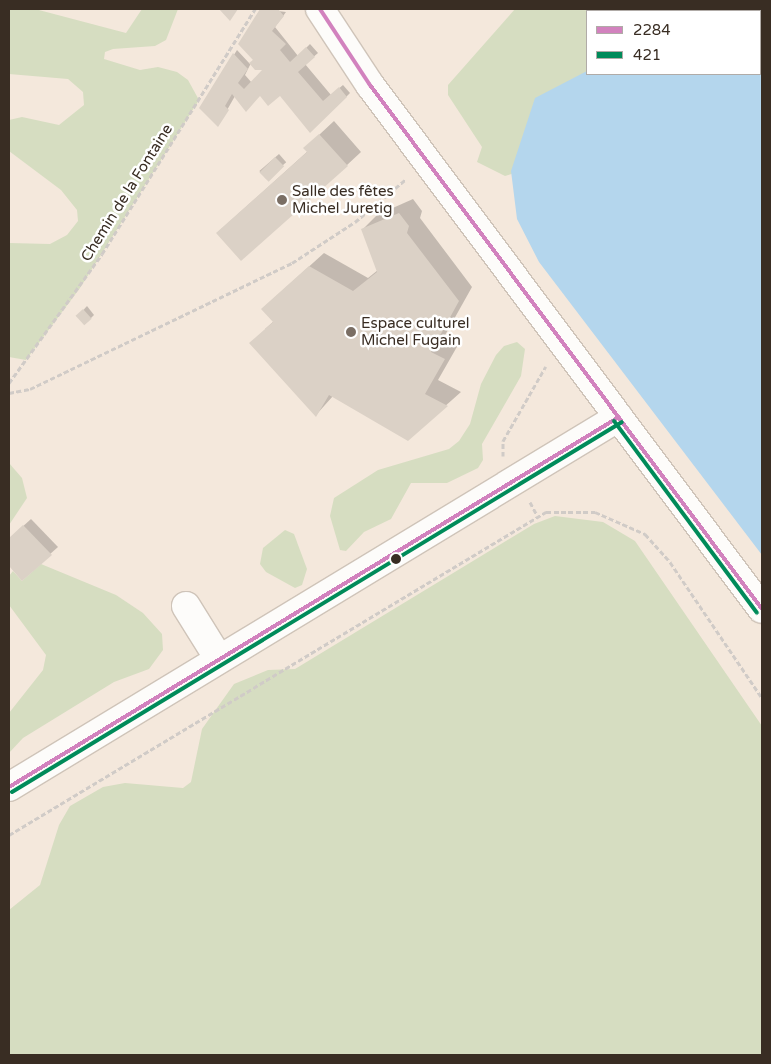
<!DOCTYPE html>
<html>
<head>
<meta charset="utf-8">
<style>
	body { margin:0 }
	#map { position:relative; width:771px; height:1064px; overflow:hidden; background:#f4e8dc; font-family:"Varela Round",sans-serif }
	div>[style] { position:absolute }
	.green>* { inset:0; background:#d6ddc1 }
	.water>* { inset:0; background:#b4d6ed }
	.shadow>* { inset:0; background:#0003; transform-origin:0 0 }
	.building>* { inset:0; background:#dbd1c6; transform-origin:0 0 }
	.path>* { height:3px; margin-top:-1.5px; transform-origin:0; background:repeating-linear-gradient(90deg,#d0cbc7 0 5px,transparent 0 7.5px) }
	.roads { filter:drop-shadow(1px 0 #cfc4b9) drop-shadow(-1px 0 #cfc4b9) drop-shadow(0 1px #cfc4b9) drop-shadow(0 -1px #cfc4b9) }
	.minor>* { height:28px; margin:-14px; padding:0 14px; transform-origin:14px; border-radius:14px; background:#fdfcfa }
	.bus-1>* { height:4px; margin:-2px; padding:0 2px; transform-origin:2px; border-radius:2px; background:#d282be }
	.bus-2>* { height:4px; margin:-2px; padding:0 2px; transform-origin:2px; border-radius:2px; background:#008b5a }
	.dots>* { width:14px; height:14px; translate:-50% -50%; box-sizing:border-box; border:2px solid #fff; border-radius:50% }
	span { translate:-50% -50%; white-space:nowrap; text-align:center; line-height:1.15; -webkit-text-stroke:5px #fff; paint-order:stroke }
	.poi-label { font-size:15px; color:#392d23 }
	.left { translate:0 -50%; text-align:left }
	.street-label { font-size:15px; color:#392d23 }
	.frame { position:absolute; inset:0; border:10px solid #392d23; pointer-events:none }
	.legend { position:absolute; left:586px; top:10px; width:175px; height:65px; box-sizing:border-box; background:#fff; border:1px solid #b0aba7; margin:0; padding:6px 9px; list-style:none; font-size:15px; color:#392d23 }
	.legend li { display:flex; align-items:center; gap:10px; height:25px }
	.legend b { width:25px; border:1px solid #b0aba7 }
</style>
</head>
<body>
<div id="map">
	<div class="green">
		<div style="clip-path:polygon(9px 9px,35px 9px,126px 33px,142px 9px,178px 9px,166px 40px,155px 46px,113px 49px,105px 52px,104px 59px,140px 70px,158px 67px,177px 72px,188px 80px,199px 100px,80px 288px,26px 360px,9px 357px,9px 243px,50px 244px,67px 235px,78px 221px,77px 210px,61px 190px,9px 151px,9px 120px,22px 117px,59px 125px,84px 105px,83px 92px,68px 79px,9px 74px)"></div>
		<div style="clip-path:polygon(515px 9px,751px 9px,587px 11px,587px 74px,515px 173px,505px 176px,477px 162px,482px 147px,448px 95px,448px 85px)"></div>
		<div style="clip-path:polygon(517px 342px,525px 349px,521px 376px,482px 444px,483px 460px,478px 468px,447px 483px,411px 483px,391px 519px,364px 532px,346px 551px,340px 550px,330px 516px,334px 498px,378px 470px,449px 449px,459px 441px,470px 424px,481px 384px,496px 355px,504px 346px)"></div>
		<div style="clip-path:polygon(9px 463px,22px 478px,27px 498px,9px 525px)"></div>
		<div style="clip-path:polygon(555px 516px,603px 522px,635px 541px,762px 726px,762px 1055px,9px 1055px,9px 910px,40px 885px,59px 825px,70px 806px,103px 787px,125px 783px,183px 788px,191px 782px,202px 729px,234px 684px,268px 670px,295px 669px,534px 524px)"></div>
		<div style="clip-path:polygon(285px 530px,294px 534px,307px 569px,302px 585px,295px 588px,266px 572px,260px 564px,263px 548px)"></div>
		<div style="clip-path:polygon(41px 564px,116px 595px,143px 613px,162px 634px,163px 650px,149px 669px,114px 682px,23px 738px,9px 753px,9px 713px,43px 670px,46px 655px,9px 605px,9px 576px,13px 571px,22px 581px)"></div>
	</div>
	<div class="water">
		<div style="clip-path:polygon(714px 9px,762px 9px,762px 555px,539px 262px,517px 219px,511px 171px,535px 98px,587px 71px,760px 74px,760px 11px,708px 11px)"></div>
	</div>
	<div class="shadow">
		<div style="clip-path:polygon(evenodd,261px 9px,286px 12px,275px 27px,287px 42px,298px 56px,310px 44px,318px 53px,305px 64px,331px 95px,343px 85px,350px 93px,339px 104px,280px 94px,235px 96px,218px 126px,201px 108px,237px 50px,250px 64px,254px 59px,240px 43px,261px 9px,251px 63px,266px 69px,252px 83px,245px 75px,251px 63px)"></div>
		<div style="clip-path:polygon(334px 121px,361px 152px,347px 165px,217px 233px,308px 151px,305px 148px)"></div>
		<div style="left:279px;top:154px;width:11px;height:26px;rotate:49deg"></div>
		<div style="clip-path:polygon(413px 199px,422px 211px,420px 218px,472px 287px,444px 337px,458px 345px,438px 380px,461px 392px,408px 439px,333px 396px,316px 415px,265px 329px,274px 321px,262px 309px,324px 253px,368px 278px,378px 270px,363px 229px,377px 215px)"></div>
		<div style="clip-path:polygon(87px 306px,94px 315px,85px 324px,78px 316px)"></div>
		<div style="clip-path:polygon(31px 519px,58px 547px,22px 579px,9px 564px,9px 539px)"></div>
	</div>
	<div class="building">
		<div style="clip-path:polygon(219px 9px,238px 9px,230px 21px)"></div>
		<div style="clip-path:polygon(260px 9px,278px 9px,284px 16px,272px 31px,286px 44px,280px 50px,290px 62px,306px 47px,315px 57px,298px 72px,323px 101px,339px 87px,347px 97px,310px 133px,280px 96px,268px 106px,260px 96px,246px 112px,232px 94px,225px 106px,229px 110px,218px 127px,199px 108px,233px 53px,248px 69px,238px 83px,244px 89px,262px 70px,255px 70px,249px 63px,253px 60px,238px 44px)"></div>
		<div style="clip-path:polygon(319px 134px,348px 166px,241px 261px,216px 233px,307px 152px,303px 148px)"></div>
		<div style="left:275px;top:157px;width:13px;height:22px;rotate:45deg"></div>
		<div style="clip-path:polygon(399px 213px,409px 226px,407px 233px,459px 301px,431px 352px,445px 359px,425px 394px,448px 406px,408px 441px,329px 395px,316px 417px,249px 343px,273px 322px,261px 309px,309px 266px,353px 291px,377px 272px,361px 229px)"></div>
		<div style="left:83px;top:309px;width:13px;height:10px;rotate:48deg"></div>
		<div style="clip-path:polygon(23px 525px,52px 555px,22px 581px,9px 566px,9px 538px)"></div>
	</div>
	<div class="path">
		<div style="left:9px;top:383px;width:159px;rotate:-54.2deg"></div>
		<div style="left:102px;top:254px;width:289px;rotate:-58deg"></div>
		<div style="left:9px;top:393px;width:21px;rotate:-11deg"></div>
		<div style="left:30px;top:389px;width:291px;rotate:-25.7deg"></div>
		<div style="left:292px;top:263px;width:75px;rotate:-33.1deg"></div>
		<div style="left:355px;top:222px;width:67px;rotate:-40.1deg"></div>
		<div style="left:503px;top:456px;width:15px;rotate:-90deg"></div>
		<div style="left:503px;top:441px;width:86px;rotate:-60.2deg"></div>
		<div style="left:530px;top:502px;width:15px;rotate:62deg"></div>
		<div style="left:9px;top:835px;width:627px;rotate:-31.03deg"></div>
		<div style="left:546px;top:512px;width:49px"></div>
		<div style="left:595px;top:512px;width:55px;rotate:23.7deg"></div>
		<div style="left:645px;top:534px;width:38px;rotate:48deg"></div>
		<div style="left:670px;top:562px;width:164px;rotate:55.9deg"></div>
	</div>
	<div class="roads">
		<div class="minor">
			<div style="left:320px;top:9px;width:91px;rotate:56.7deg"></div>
			<div style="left:370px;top:85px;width:654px;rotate:53.2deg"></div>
			<div style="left:186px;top:606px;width:62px;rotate:58.1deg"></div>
			<div style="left:9px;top:787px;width:713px;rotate:-31.24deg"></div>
		</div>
	</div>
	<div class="bus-1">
		<div style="left:320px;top:9px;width:91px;rotate:56.7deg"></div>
		<div style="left:370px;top:85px;width:654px;rotate:53.2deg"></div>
		<div style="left:9px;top:787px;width:713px;rotate:-31.24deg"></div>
	</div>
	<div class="bus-2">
		<div style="left:614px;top:421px;width:239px;rotate:53.3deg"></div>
		<div style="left:12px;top:792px;width:713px;rotate:-31.24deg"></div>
	</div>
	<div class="dots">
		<div style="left:282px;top:200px;background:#7a6e64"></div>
		<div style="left:351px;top:332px;background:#7a6e64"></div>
		<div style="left:396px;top:559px;background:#392d23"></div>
	</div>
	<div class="poi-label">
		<span class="left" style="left:292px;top:200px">Salle des fêtes<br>Michel Juretig</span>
		<span class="left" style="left:361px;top:332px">Espace culturel<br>Michel Fugain</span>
	</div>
	<div class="street-label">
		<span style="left:127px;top:193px;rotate:-58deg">Chemin de la Fontaine</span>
	</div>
	<div class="frame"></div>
	<ul class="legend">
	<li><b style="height:6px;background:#d282be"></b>2284</li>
	<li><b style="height:6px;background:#008b5a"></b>421</li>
	</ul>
</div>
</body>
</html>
